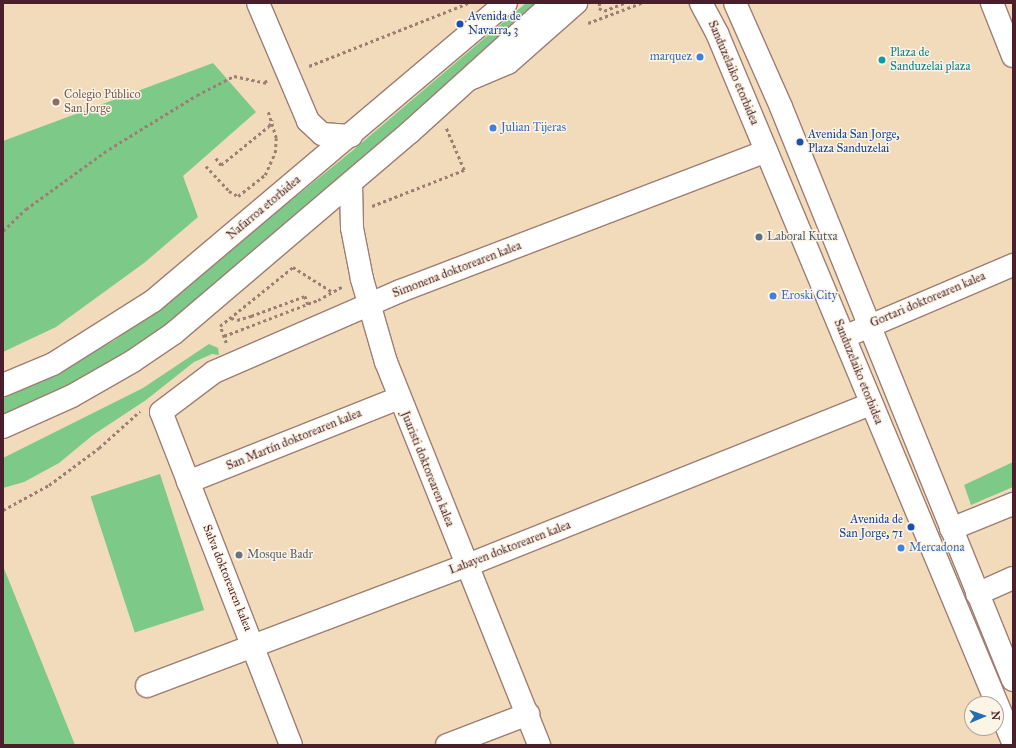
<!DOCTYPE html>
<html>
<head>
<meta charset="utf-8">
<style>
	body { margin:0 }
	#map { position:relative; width:1016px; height:748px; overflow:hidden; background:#f2dbbb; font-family:"IM FELL Great Primer",serif }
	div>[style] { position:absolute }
	.green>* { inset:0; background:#7cc988; transform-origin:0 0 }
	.path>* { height:2.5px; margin-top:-1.25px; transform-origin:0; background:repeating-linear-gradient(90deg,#9e7d73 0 3px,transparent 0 6px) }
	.roads { filter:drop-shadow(1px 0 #9e7d73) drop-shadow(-1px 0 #9e7d73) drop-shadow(0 1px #9e7d73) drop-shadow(0 -1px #9e7d73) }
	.minor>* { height:22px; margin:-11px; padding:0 11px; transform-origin:11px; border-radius:11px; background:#fff }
	.major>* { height:22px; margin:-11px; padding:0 11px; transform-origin:11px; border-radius:11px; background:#fff }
	.dots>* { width:11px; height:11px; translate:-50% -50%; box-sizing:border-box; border:2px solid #fcf5e5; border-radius:50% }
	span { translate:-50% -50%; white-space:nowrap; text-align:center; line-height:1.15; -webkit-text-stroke:3px #fcf5e5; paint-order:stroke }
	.transit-label { font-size:12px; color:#164399 }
	.left { translate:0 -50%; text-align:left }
	.right { translate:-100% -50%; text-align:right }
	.culture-label { font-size:12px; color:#0d838f }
	.shop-label { font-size:12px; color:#366cbe }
	.street-label { font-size:12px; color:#4a1f2b }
	.education-label { font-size:12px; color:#785e54 }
	.service-label { font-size:12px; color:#4e5e75 }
	.worship-label { font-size:12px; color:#5b616d }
	.frame { position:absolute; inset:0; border:4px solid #4a1f2b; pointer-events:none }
	.north { position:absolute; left:964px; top:696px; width:40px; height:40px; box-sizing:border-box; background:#fcf5e5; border:1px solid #b59f9b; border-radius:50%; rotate:88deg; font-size:11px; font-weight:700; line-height:16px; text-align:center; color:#4a1f2b }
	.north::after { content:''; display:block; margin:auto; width:14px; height:18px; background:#1f6fb2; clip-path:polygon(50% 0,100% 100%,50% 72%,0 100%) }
</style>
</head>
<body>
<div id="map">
	<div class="green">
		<div style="clip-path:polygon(526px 3px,539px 3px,386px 144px,176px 317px,120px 357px,57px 393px,3px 417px,3px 398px,50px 376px,115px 340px,172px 297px,352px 151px)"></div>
		<div style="clip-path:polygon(213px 63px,256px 112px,183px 176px,198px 217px,144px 263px,56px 327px,3px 352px,3px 141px)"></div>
		<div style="clip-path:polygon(209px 344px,218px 348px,219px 355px,212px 354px,194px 362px,146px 400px,93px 435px,59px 463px,24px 482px,3px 488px,3px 458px,143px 388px)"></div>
		<div style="clip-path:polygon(1013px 462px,1013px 487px,971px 505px,964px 485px)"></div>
		<div style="left:160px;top:474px;width:143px;height:73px;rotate:72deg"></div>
		<div style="clip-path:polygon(3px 566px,75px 745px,3px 745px)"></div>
	</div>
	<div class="path">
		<div style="left:600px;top:3px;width:5px;rotate:101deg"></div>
		<div style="left:599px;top:8px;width:6px;rotate:31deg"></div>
		<div style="left:604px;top:11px;width:22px;rotate:-22deg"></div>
		<div style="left:588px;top:23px;width:57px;rotate:-20.7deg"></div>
		<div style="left:309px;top:66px;width:171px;rotate:-21.6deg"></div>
		<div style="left:216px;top:158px;width:9px;rotate:54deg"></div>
		<div style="left:221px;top:165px;width:62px;rotate:-39.1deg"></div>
		<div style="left:269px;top:126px;width:7px;rotate:-63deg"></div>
		<div style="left:206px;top:166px;width:34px;rotate:47deg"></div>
		<div style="left:229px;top:191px;width:10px;rotate:29deg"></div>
		<div style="left:238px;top:196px;width:34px;rotate:-38deg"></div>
		<div style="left:265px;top:175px;width:24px;rotate:-66deg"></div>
		<div style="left:275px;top:153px;width:15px;rotate:-86deg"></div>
		<div style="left:276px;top:138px;width:30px;rotate:-107deg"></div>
		<div style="left:372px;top:206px;width:99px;rotate:-21.4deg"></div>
		<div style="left:464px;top:170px;width:46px;rotate:-113.2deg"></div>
		<div style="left:3px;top:231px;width:32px;rotate:-44deg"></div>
		<div style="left:26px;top:209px;width:102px;rotate:-35.9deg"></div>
		<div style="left:109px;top:149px;width:103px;rotate:-31.5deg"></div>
		<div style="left:197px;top:95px;width:42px;rotate:-27.2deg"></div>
		<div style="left:234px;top:76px;width:33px;rotate:12deg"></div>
		<div style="left:266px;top:83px;width:3px;rotate:-108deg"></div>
		<div style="left:231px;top:318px;width:6px;rotate:18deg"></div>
		<div style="left:237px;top:320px;width:15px;rotate:-16deg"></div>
		<div style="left:251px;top:316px;width:58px;rotate:-20.3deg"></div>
		<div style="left:305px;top:296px;width:9px;rotate:69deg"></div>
		<div style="left:224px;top:336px;width:101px;rotate:-21deg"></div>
		<div style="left:318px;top:300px;width:29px;rotate:-29deg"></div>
		<div style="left:226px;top:343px;width:18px;rotate:-109deg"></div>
		<div style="left:220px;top:326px;width:94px;rotate:-38.9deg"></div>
		<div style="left:293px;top:267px;width:45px;rotate:32.3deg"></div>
		<div style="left:3px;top:510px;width:52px;rotate:-28.5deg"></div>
		<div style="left:49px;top:485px;width:62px;rotate:-36.5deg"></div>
		<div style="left:99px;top:448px;width:55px;rotate:-42.1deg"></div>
	</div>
	<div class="roads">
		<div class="minor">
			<div style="left:258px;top:3px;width:128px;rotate:67deg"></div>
			<div style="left:308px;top:121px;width:19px;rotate:43deg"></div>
			<div style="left:322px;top:134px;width:29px;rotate:4deg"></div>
			<div style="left:992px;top:3px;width:57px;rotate:68.4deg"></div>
			<div style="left:472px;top:78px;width:39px;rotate:-23deg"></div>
			<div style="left:508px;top:63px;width:91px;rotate:-41.4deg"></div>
			<div style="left:351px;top:184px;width:44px;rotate:88.7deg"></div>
			<div style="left:352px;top:228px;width:52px;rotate:78.9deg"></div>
			<div style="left:362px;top:279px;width:86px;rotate:73.9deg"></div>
			<div style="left:386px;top:362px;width:412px;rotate:68.2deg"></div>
			<div style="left:844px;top:337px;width:184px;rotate:-23.1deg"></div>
			<div style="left:188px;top:482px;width:227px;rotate:-21.7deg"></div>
			<div style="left:951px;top:529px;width:67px;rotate:-22deg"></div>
			<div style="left:977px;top:594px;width:39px;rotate:-24deg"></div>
			<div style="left:147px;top:686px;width:348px;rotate:-20.7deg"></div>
			<div style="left:473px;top:563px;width:429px;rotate:-21.8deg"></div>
			<div style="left:291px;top:745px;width:357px;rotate:-111.3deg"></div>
			<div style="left:161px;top:412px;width:66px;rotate:-37deg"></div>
			<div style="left:214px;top:372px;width:203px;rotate:-23.5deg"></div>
			<div style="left:400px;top:291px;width:392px;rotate:-20.9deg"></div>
			<div style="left:447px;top:745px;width:87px;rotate:-20.9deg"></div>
		</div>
		<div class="major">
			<div style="left:701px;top:3px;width:34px;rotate:62deg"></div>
			<div style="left:717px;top:33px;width:768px;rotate:67.34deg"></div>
			<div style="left:735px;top:3px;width:114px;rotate:66.1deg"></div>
			<div style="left:781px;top:107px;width:618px;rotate:67.96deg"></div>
			<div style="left:3px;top:385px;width:54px;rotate:-22.8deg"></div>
			<div style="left:53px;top:364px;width:118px;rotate:-32.2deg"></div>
			<div style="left:153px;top:301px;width:462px;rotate:-40.2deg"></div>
			<div style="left:3px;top:427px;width:76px;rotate:-24.2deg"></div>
			<div style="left:72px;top:396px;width:70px;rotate:-29.8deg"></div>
			<div style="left:133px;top:361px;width:50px;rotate:-34.3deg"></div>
			<div style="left:174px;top:333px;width:309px;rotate:-40.4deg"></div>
			<div style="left:409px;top:133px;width:194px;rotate:-42.1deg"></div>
		</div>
	</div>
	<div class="dots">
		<div style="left:460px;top:24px;background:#1a4fb4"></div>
		<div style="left:700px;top:57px;background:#3f7fe0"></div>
		<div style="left:882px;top:60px;background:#0f9aa8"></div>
		<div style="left:56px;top:102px;background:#8d6e63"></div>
		<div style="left:493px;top:128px;background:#3f7fe0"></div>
		<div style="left:800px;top:142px;background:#1a4fb4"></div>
		<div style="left:759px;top:237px;background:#5c6f8a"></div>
		<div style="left:773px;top:296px;background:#3f7fe0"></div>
		<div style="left:911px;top:527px;background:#1a4fb4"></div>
		<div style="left:901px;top:548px;background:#3f7fe0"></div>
		<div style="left:239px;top:555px;background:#6b7280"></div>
	</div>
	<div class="transit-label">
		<span class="left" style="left:468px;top:24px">Avenida de<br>Navarra, 3</span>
		<span class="left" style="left:808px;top:142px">Avenida San Jorge,<br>Plaza Sanduzelai</span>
		<span class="right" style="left:903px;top:527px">Avenida de<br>San Jorge, 71</span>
	</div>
	<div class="culture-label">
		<span class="left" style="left:890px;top:60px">Plaza de<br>Sanduzelai plaza</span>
	</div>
	<div class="shop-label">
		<span class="right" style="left:692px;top:57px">marquez</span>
		<span class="left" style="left:501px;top:128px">Julian Tijeras</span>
		<span class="left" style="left:781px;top:296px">Eroski City</span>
		<span class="left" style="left:909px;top:548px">Mercadona</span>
	</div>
	<div class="street-label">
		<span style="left:733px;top:73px;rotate:67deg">Sanduzelaiko etorbidea</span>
		<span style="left:264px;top:208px;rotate:-40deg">Nafarroa etorbidea</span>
		<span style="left:457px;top:270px;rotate:-21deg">Simonena doktorearen kalea</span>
		<span style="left:928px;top:300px;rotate:-23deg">Gortari doktorearen kalea</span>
		<span style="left:858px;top:372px;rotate:68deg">Sanduzelaiko etorbidea</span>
		<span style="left:294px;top:440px;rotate:-22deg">San Martín doktorearen kalea</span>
		<span style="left:427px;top:469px;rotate:68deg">Juaristi doktorearen kalea</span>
		<span style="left:510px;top:548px;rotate:-21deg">Labayen doktorearen kalea</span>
		<span style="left:227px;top:578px;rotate:68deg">Salva doktorearen kalea</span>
	</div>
	<div class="education-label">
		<span class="left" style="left:64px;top:102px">Colegio Público<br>San Jorge</span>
	</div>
	<div class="service-label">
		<span class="left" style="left:767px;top:237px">Laboral Kutxa</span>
	</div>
	<div class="worship-label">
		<span class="left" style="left:247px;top:555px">Mosque Badr</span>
	</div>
	<div class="frame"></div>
	<div class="north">N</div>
</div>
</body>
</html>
